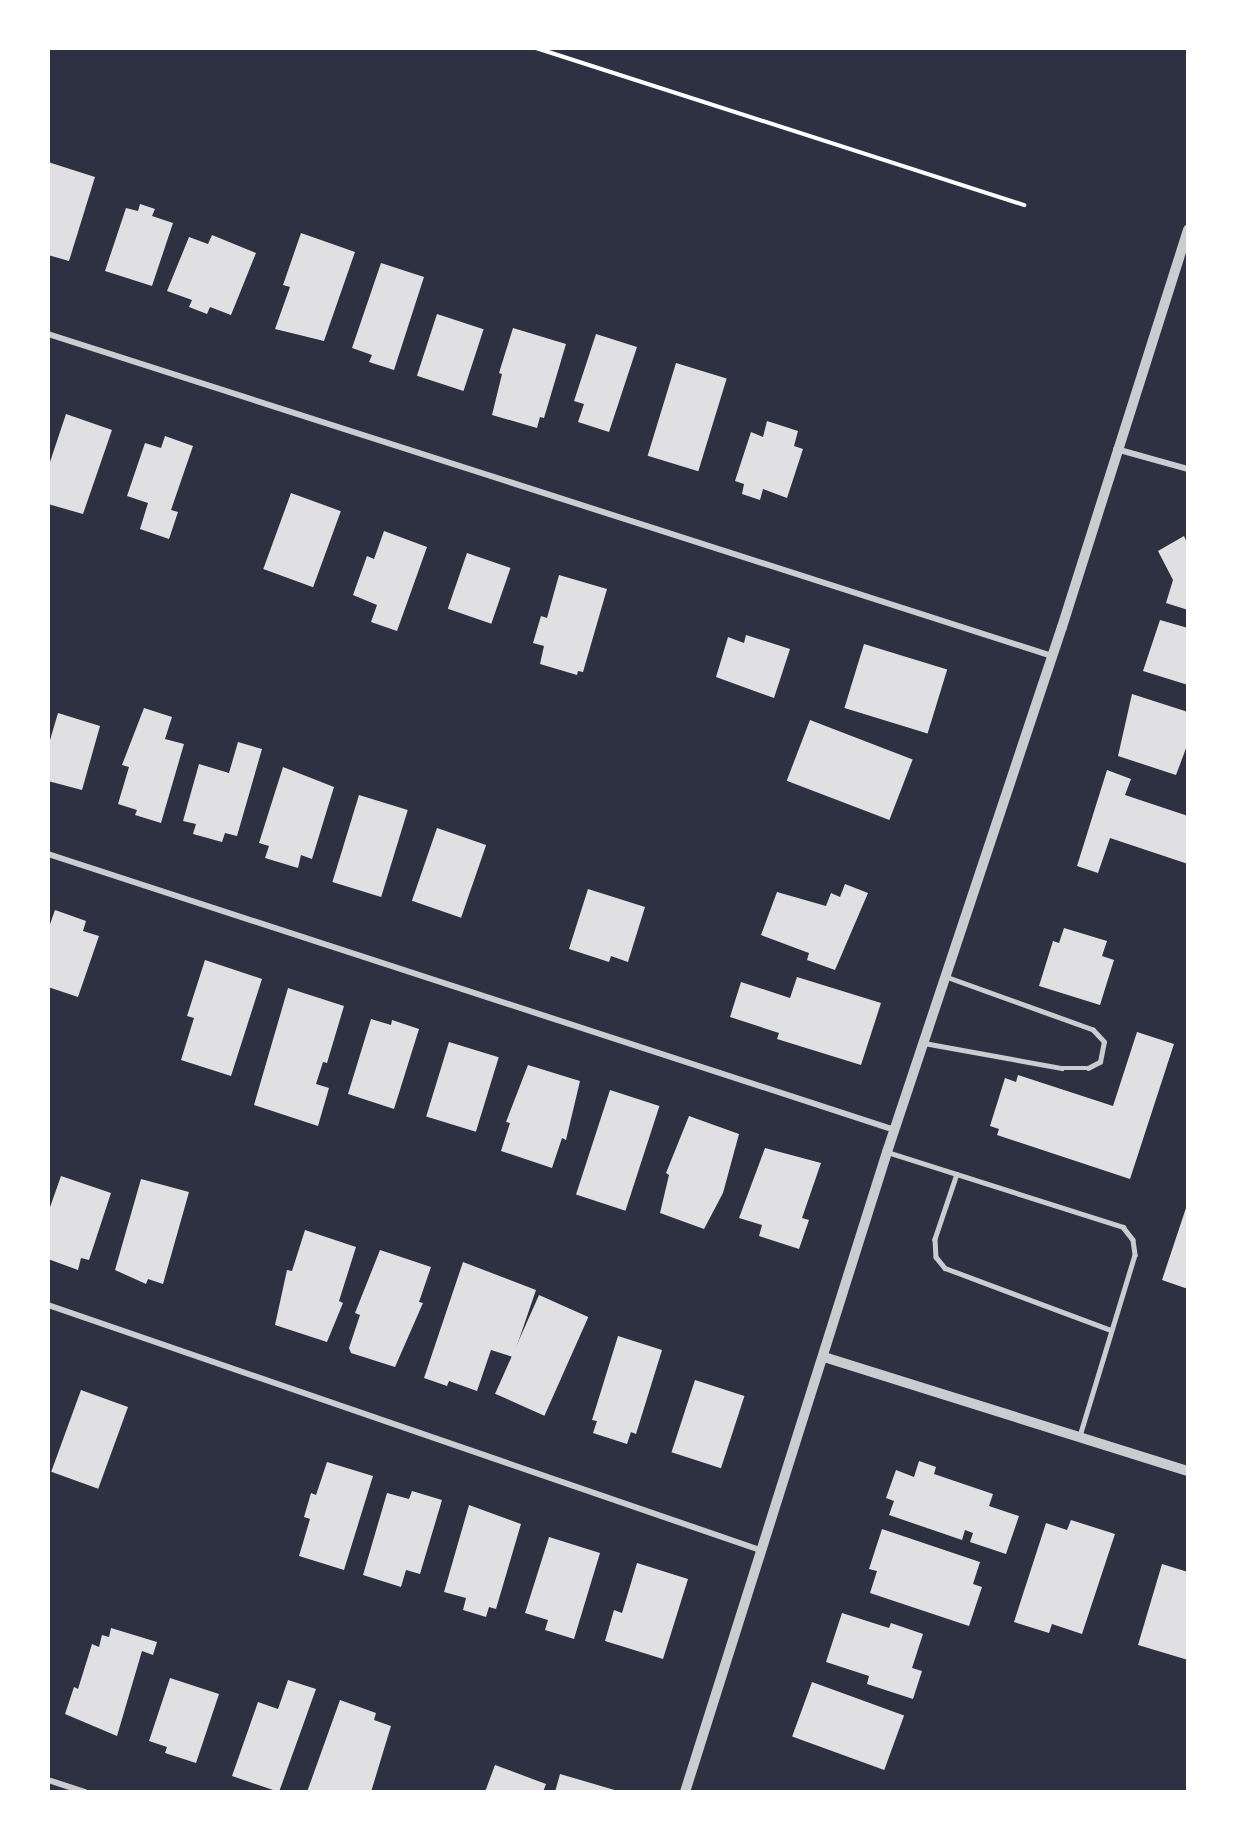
<!DOCTYPE html>
<html>
<head>
<meta charset="utf-8">
<style>
	body { margin:0 }
	#map { position:relative; width:1236px; height:1840px; overflow:hidden; background:#2d3142; font-family:"Times New Roman",serif }
	div>[style] { position:absolute }
	.building>* { inset:0; background:#e0e0e3; transform-origin:0 0 }
	.path>* { height:4px; margin:-2px; padding:0 2px; transform-origin:2px; border-radius:2px; background:#fff }
	.service>* { height:4.5px; margin:-2.25px; padding:0 2.25px; transform-origin:2.25px; border-radius:2.25px; background:#caccd0 }
	.minor>* { height:6px; margin:-3px; padding:0 3px; transform-origin:3px; border-radius:3px; background:#caccd0 }
	.tertiary>* { height:10px; margin:-5px; padding:0 5px; transform-origin:5px; border-radius:5px; background:#caccd0 }
	span { translate:-50% -50%; white-space:nowrap; text-align:center; line-height:1.15; -webkit-text-stroke:6px #fff; paint-order:stroke }
	.frame { position:absolute; inset:0; border:50px solid #fff; pointer-events:none }
</style>
</head>
<body>
<div id="map">
	<div class="building">
		<div style="clip-path:polygon(48px 162px,95px 177px,69px 261px,48px 255px)"></div>
		<div style="clip-path:polygon(140px 204px,155px 209px,152px 216px,173px 223px,152px 286px,105px 271px,126px 208px,138px 211px)"></div>
		<div style="clip-path:polygon(301px 233px,355px 252px,324px 341px,275px 329px,290px 287px,283px 285px)"></div>
		<div style="clip-path:polygon(212px 235px,256px 253px,231px 315px,210px 307px,207px 314px,189px 307px,192px 300px,167px 291px,189px 237px,208px 244px)"></div>
		<div style="clip-path:polygon(381px 263px,424px 277px,394px 370px,369px 362px,372px 355px,352px 348px)"></div>
		<div style="left:437px;top:314px;width:49px;height:65px;rotate:18deg"></div>
		<div style="clip-path:polygon(513px 328px,566px 344px,544px 418px,540px 417px,537px 428px,492px 415px,502px 374px,499px 373px)"></div>
		<div style="clip-path:polygon(596px 334px,637px 347px,609px 432px,578px 422px,584px 404px,574px 401px)"></div>
		<div style="left:676px;top:363px;width:53px;height:97px;rotate:17deg"></div>
		<div style="clip-path:polygon(66px 414px,112px 430px,83px 514px,48px 504px,48px 468px)"></div>
		<div style="clip-path:polygon(767px 421px,798px 431px,794px 446px,803px 449px,787px 498px,763px 489px,760px 500px,742px 494px,744px 484px,735px 481px,751px 432px,763px 437px)"></div>
		<div style="clip-path:polygon(165px 436px,193px 446px,171px 510px,178px 512px,169px 539px,140px 529px,148px 503px,127px 496px,145px 443px,161px 448px)"></div>
		<div style="left:291px;top:493px;width:53px;height:81px;rotate:20deg"></div>
		<div style="clip-path:polygon(384px 531px,427px 547px,397px 631px,371px 622px,377px 605px,353px 595px,367px 556px,374px 559px)"></div>
		<div style="clip-path:polygon(1184px 536px,1188px 545px,1188px 610px,1166px 603px,1173px 580px,1158px 551px)"></div>
		<div style="left:467px;top:553px;width:46px;height:59px;rotate:19deg"></div>
		<div style="clip-path:polygon(559px 575px,607px 589px,583px 672px,578px 671px,577px 675px,540px 664px,544px 646px,533px 643px,541px 616px,547px 618px)"></div>
		<div style="clip-path:polygon(1160px 620px,1188px 628px,1188px 685px,1143px 671px)"></div>
		<div style="clip-path:polygon(746px 635px,790px 649px,774px 698px,716px 677px,728px 637px,744px 643px)"></div>
		<div style="left:864px;top:644px;width:87px;height:67px;rotate:17deg"></div>
		<div style="clip-path:polygon(1132px 694px,1188px 712px,1188px 743px,1176px 775px,1118px 756px)"></div>
		<div style="clip-path:polygon(144px 708px,172px 717px,165px 739px,184px 744px,161px 823px,135px 815px,137px 810px,118px 804px,129px 767px,122px 765px)"></div>
		<div style="clip-path:polygon(58px 713px,100px 726px,82px 790px,48px 781px,48px 747px)"></div>
		<div style="left:810px;top:720px;width:110px;height:65px;rotate:21deg"></div>
		<div style="clip-path:polygon(238px 742px,262px 749px,237px 836px,225px 833px,222px 842px,193px 834px,196px 824px,183px 821px,199px 764px,229px 773px)"></div>
		<div style="clip-path:polygon(283px 767px,334px 787px,312px 859px,301px 855px,298px 868px,265px 858px,269px 846px,259px 843px)"></div>
		<div style="clip-path:polygon(1107px 770px,1131px 779px,1125px 795px,1188px 816px,1188px 864px,1110px 838px,1098px 873px,1077px 866px)"></div>
		<div style="left:359px;top:795px;width:51px;height:91px;rotate:17deg"></div>
		<div style="left:437px;top:828px;width:52px;height:77px;rotate:19deg"></div>
		<div style="clip-path:polygon(845px 884px,868px 893px,835px 970px,807px 960px,809px 953px,761px 935px,777px 892px,826px 906px,831px 893px,840px 897px)"></div>
		<div style="clip-path:polygon(588px 889px,645px 907px,628px 962px,611px 956px,609px 962px,569px 949px)"></div>
		<div style="clip-path:polygon(55px 910px,86px 921px,83px 931px,99px 936px,78px 997px,48px 987px,48px 930px)"></div>
		<div style="clip-path:polygon(1064px 928px,1107px 941px,1102px 956px,1114px 960px,1100px 1005px,1039px 986px,1053px 941px,1059px 943px)"></div>
		<div style="clip-path:polygon(205px 960px,262px 979px,231px 1076px,181px 1060px,194px 1018px,187px 1016px)"></div>
		<div style="clip-path:polygon(797px 977px,881px 1003px,861px 1065px,777px 1039px,779px 1033px,730px 1017px,741px 982px,790px 998px)"></div>
		<div style="clip-path:polygon(288px 988px,344px 1006px,327px 1063px,323px 1062px,316px 1084px,329px 1088px,318px 1126px,254px 1105px)"></div>
		<div style="clip-path:polygon(371px 1019px,391px 1025px,392px 1020px,419px 1029px,394px 1109px,348px 1094px)"></div>
		<div style="clip-path:polygon(1137px 1032px,1174px 1044px,1130px 1179px,997px 1135px,999px 1129px,990px 1126px,1005px 1078px,1016px 1082px,1018px 1075px,1113px 1106px)"></div>
		<div style="left:449px;top:1042px;width:52px;height:78px;rotate:17deg"></div>
		<div style="clip-path:polygon(528px 1065px,580px 1081px,566px 1140px,562px 1138px,552px 1168px,501px 1151px,510px 1123px,506px 1122px)"></div>
		<div style="left:610px;top:1090px;width:52px;height:110px;rotate:18deg"></div>
		<div style="clip-path:polygon(689px 1116px,739px 1134px,723px 1193px,704px 1229px,660px 1213px,669px 1175px,666px 1173px)"></div>
		<div style="clip-path:polygon(765px 1148px,821px 1163px,802px 1218px,809px 1220px,799px 1249px,759px 1236px,762px 1225px,739px 1218px)"></div>
		<div style="clip-path:polygon(61px 1176px,111px 1193px,89px 1260px,81px 1258px,78px 1270px,48px 1259px,48px 1213px)"></div>
		<div style="clip-path:polygon(141px 1179px,189px 1192px,163px 1284px,148px 1279px,146px 1284px,115px 1270px)"></div>
		<div style="clip-path:polygon(1188px 1202px,1188px 1289px,1162px 1280px)"></div>
		<div style="clip-path:polygon(305px 1230px,356px 1247px,339px 1301px,343px 1303px,327px 1342px,275px 1325px,287px 1270px,292px 1271px)"></div>
		<div style="clip-path:polygon(380px 1250px,431px 1267px,419px 1302px,423px 1303px,395px 1367px,351px 1353px,349px 1348px,360px 1315px,355px 1313px)"></div>
		<div style="clip-path:polygon(463px 1262px,536px 1290px,513px 1357px,491px 1350px,477px 1391px,449px 1381px,447px 1386px,424px 1378px)"></div>
		<div style="left:539px;top:1295px;width:54px;height:108px;rotate:24deg"></div>
		<div style="clip-path:polygon(618px 1336px,662px 1350px,636px 1434px,631px 1432px,627px 1444px,593px 1433px,597px 1421px,592px 1420px)"></div>
		<div style="left:695px;top:1380px;width:52px;height:76px;rotate:18deg"></div>
		<div style="left:81px;top:1390px;width:50px;height:87px;rotate:20deg"></div>
		<div style="clip-path:polygon(919px 1461px,936px 1467px,934px 1474px,993px 1494px,989px 1506px,1019px 1516px,1006px 1554px,970px 1542px,973px 1533px,965px 1530px,962px 1540px,889px 1515px,894px 1501px,886px 1498px,896px 1470px,914px 1477px)"></div>
		<div style="clip-path:polygon(327px 1462px,373px 1476px,344px 1570px,299px 1556px,310px 1519px,304px 1517px,311px 1493px,316px 1495px)"></div>
		<div style="clip-path:polygon(412px 1491px,442px 1500px,420px 1574px,406px 1570px,401px 1587px,363px 1575px,387px 1493px,409px 1499px)"></div>
		<div style="clip-path:polygon(469px 1505px,521px 1524px,496px 1609px,489px 1607px,486px 1617px,463px 1610px,466px 1598px,444px 1592px)"></div>
		<div style="clip-path:polygon(1071px 1520px,1115px 1534px,1082px 1634px,1052px 1624px,1049px 1633px,1014px 1622px,1046px 1523px,1067px 1530px)"></div>
		<div style="clip-path:polygon(882px 1529px,980px 1562px,973px 1584px,982px 1587px,969px 1626px,870px 1593px,877px 1571px,869px 1569px)"></div>
		<div style="clip-path:polygon(549px 1537px,600px 1553px,574px 1639px,545px 1630px,548px 1620px,525px 1613px)"></div>
		<div style="clip-path:polygon(637px 1563px,688px 1579px,663px 1659px,605px 1641px,614px 1610px,622px 1613px)"></div>
		<div style="clip-path:polygon(1162px 1564px,1188px 1572px,1188px 1660px,1138px 1645px)"></div>
		<div style="clip-path:polygon(842px 1613px,889px 1628px,891px 1623px,923px 1634px,912px 1668px,922px 1671px,913px 1699px,867px 1684px,869px 1676px,826px 1662px)"></div>
		<div style="clip-path:polygon(111px 1628px,157px 1642px,153px 1655px,142px 1651px,117px 1736px,65px 1714px,74px 1687px,78px 1689px,92px 1644px,99px 1647px,102px 1635px,109px 1637px)"></div>
		<div style="clip-path:polygon(170px 1678px,219px 1694px,196px 1763px,165px 1753px,167px 1747px,149px 1741px)"></div>
		<div style="clip-path:polygon(288px 1680px,316px 1689px,279px 1792px,232px 1776px,258px 1702px,278px 1709px)"></div>
		<div style="left:812px;top:1682px;width:98px;height:58px;rotate:20deg"></div>
		<div style="clip-path:polygon(340px 1700px,376px 1713px,374px 1720px,391px 1726px,371px 1792px,307px 1792px)"></div>
		<div style="clip-path:polygon(495px 1765px,546px 1784px,543px 1792px,485px 1792px)"></div>
		<div style="clip-path:polygon(560px 1774px,618px 1791px,618px 1792px,555px 1792px)"></div>
	</div>
	<div class="path">
		<div style="left:536px;top:48px;width:513px;rotate:17.83deg"></div>
	</div>
	<div class="service">
		<div style="left:924px;top:1043px;width:140px;rotate:10.3deg"></div>
		<div style="left:1062px;top:1068px;width:26px"></div>
		<div style="left:1088px;top:1068px;width:13px;rotate:-27deg"></div>
		<div style="left:1100px;top:1062px;width:20px;rotate:-79deg"></div>
		<div style="left:1104px;top:1042px;width:16px;rotate:-133deg"></div>
		<div style="left:1093px;top:1030px;width:156px;rotate:-160.2deg"></div>
		<div style="left:887px;top:1152px;width:248px;rotate:17.6deg"></div>
		<div style="left:1123px;top:1227px;width:16px;rotate:52deg"></div>
		<div style="left:1133px;top:1240px;width:15px;rotate:82deg"></div>
		<div style="left:1135px;top:1255px;width:189px;rotate:106.9deg"></div>
		<div style="left:957px;top:1174px;width:69px;rotate:108.7deg"></div>
		<div style="left:935px;top:1239px;width:18px;rotate:87deg"></div>
		<div style="left:936px;top:1257px;width:14px;rotate:51deg"></div>
		<div style="left:945px;top:1268px;width:177px;rotate:20.5deg"></div>
	</div>
	<div class="minor">
		<div style="left:48px;top:334px;width:1054px;rotate:17.78deg"></div>
		<div style="left:1116px;top:449px;width:75px;rotate:15.5deg"></div>
		<div style="left:48px;top:854px;width:891px;rotate:18.05deg"></div>
		<div style="left:48px;top:1305px;width:753px;rotate:18.99deg"></div>
		<div style="left:48px;top:1780px;width:39px;rotate:18deg"></div>
	</div>
	<div class="tertiary">
		<div style="left:824px;top:1357px;width:381px;rotate:17.4deg"></div>
		<div style="left:685px;top:1792px;width:671px;rotate:-72.48deg"></div>
		<div style="left:887px;top:1152px;width:553px;rotate:-71.57deg"></div>
		<div style="left:1062px;top:627px;width:417px;rotate:-72.4deg"></div>
	</div>
	<div class="frame"></div>
</div>
</body>
</html>
